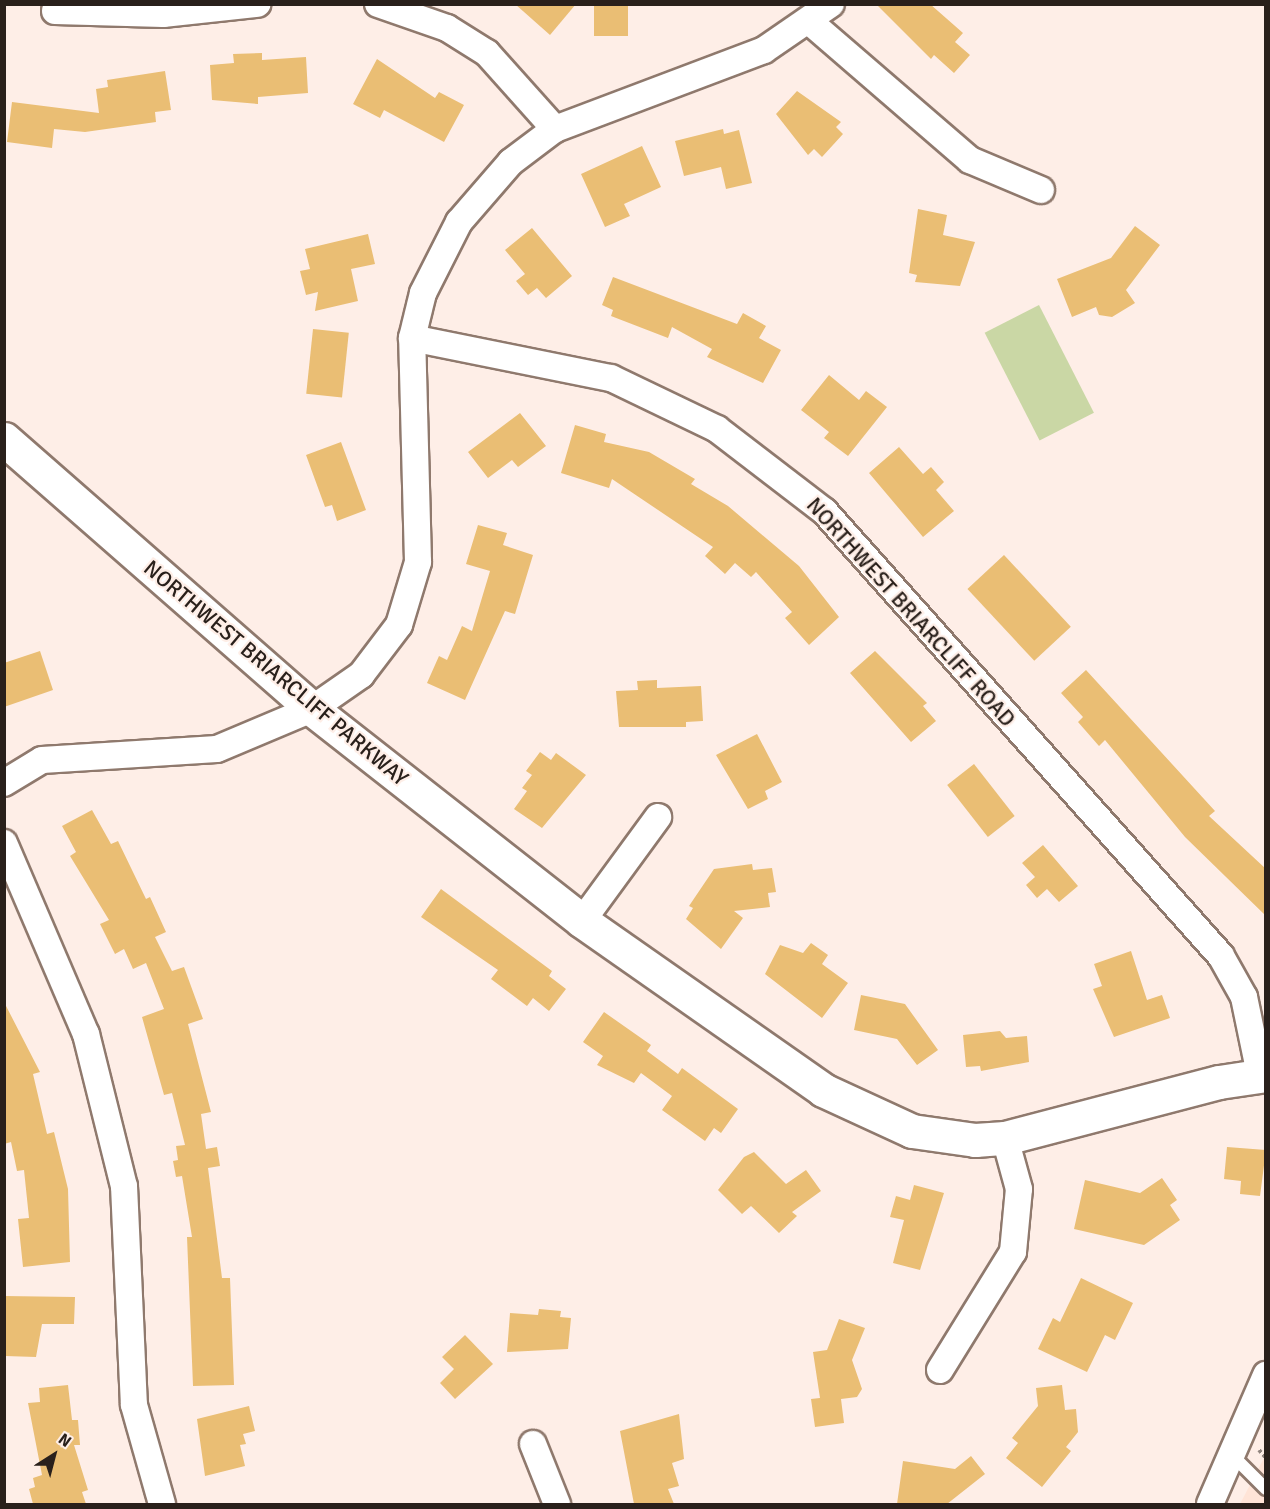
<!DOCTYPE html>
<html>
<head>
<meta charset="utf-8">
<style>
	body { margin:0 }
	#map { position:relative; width:1270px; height:1509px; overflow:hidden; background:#feeee7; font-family:Signika,sans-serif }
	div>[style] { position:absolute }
	.built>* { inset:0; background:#ffe4d7 }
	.green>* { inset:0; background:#cad7a5; transform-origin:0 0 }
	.building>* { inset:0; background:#eabe74; transform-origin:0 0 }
	.path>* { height:4px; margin-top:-2px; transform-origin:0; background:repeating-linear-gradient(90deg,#91857f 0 3px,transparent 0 6px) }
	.roads { filter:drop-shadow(2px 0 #8f796d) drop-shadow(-2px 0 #8f796d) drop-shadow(0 2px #8f796d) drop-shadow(0 -2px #8f796d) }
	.service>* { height:12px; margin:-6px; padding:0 6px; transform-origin:6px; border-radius:6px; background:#fff }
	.minor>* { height:26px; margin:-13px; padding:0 13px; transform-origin:13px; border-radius:13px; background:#fff }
	.secondary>* { height:33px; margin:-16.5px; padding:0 16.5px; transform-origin:16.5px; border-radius:16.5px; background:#fff }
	span { translate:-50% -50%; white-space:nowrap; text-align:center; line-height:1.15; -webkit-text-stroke:4.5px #feeee7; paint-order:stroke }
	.street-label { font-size:22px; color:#29201b }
	.frame { position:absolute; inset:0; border:6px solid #29201b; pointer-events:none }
	.north { position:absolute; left:24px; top:1425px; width:60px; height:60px; -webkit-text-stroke:4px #feeee7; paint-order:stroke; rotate:36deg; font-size:16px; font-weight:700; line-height:24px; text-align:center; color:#29201b }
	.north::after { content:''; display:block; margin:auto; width:21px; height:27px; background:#29201b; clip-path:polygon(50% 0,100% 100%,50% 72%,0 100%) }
</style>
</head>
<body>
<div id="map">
	<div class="built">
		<div style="clip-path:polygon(1265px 1456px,1265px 1504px,1240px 1504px)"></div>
	</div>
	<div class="green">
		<div style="left:1039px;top:305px;width:121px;height:61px;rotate:63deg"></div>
	</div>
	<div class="building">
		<div style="clip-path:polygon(515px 4px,576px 4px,550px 35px)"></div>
		<div style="left:594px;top:4px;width:34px;height:32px"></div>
		<div style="clip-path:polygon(876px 4px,930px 4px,963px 33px,955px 42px,970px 55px,954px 73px,934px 55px,931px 59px)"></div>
		<div style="clip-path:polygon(262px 53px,262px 60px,306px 57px,308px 93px,258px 97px,258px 104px,212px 100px,210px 65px,234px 63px,233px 54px)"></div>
		<div style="clip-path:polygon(377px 59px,435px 98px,439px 92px,464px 105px,444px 142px,384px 110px,380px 118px,353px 104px)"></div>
		<div style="clip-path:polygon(165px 71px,171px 110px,155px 112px,156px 122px,85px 132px,54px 129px,52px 148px,7px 142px,12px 102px,99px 113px,96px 89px,108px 87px,107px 80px)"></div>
		<div style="clip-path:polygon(797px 91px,841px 122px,836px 127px,843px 134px,822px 157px,814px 149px,808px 155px,776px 114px)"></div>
		<div style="clip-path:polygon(723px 129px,724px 134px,739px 130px,752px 183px,726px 189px,721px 167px,684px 176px,675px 141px)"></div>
		<div style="clip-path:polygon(642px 146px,661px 187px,624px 204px,630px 216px,605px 227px,581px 174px)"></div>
		<div style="clip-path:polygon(918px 209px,947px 215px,943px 235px,975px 242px,960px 286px,915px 282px,917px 275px,909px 273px)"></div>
		<div style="clip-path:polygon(1135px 226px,1160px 245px,1126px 290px,1135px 303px,1112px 317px,1099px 315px,1096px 307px,1072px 317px,1057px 279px,1111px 258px)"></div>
		<div style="clip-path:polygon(532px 228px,572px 276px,546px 298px,537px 288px,528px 295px,516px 281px,525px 274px,505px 250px)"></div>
		<div style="clip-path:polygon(368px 234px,375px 264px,351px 269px,358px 301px,315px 311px,318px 292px,306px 295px,300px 271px,310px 269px,305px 249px)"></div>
		<div style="clip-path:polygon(613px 277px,737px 324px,743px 313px,766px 326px,759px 338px,781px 350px,763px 383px,707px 357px,712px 349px,672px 327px,668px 338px,611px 316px,613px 310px,602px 305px)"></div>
		<div style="left:313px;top:329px;width:36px;height:65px;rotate:6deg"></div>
		<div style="clip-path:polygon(829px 375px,859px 400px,866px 391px,887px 407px,848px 456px,824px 438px,829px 432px,801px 410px)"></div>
		<div style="clip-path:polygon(520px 413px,546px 446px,518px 467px,512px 460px,488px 478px,468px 452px)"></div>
		<div style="clip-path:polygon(575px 425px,606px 434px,604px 442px,649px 452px,695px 479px,691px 484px,728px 506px,799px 566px,839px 617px,809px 645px,785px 618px,792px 612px,756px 572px,751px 577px,735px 563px,725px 574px,705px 556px,713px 547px,612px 479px,609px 488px,561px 473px)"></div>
		<div style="clip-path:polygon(341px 442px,366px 510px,337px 521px,332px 505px,325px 507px,306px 455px)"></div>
		<div style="clip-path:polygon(899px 447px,923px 474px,931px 467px,944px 482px,936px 490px,954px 511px,923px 537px,869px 473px)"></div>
		<div style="clip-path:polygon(478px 525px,507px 533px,503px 545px,533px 555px,515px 614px,505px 611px,465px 700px,427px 683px,439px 656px,447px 660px,462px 626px,472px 631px,490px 571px,466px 564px)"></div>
		<div style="left:1004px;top:555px;width:98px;height:50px;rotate:47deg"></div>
		<div style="clip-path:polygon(40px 651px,53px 690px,4px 707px,4px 663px)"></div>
		<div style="clip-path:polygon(875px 651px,927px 703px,923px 706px,936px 721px,911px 742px,850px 673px)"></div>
		<div style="clip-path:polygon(1086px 670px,1215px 811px,1209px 816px,1266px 869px,1266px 916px,1185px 837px,1105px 740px,1099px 746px,1078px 722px,1083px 717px,1061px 693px)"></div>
		<div style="clip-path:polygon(657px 680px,657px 688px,701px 686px,703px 721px,686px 722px,686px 727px,619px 727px,616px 691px,638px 690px,637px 681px)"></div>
		<div style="clip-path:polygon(757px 734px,782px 782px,765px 791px,768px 799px,748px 809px,716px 755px)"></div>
		<div style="clip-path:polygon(540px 752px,551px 760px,556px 753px,586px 775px,542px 828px,514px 809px,527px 791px,522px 788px,532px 775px,526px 771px)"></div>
		<div style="left:974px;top:764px;width:66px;height:34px;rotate:52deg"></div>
		<div style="clip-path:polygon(92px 810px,111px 844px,118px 841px,146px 899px,150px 897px,166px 932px,155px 937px,172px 971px,184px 967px,203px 1019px,188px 1024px,211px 1112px,201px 1114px,206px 1149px,217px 1147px,220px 1166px,208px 1168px,222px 1278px,230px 1278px,234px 1385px,193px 1386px,187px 1237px,192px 1237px,182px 1176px,176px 1177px,173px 1161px,178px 1160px,176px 1146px,185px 1145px,172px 1093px,164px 1095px,142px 1017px,164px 1009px,146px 963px,133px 969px,124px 949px,115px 954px,100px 924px,109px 920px,70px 856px,76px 852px,62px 826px)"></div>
		<div style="clip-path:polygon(1043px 845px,1078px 886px,1059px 902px,1047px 889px,1037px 898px,1026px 885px,1035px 877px,1022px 863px)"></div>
		<div style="clip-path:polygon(752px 864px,753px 870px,772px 868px,776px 892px,768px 893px,770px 907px,734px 911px,743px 918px,721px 949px,686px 919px,693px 908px,689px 906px,714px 869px)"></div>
		<div style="clip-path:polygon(441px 889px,552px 971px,549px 976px,566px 989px,549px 1011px,533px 998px,527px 1006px,491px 979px,498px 970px,421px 917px)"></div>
		<div style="clip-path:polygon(811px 943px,828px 955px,822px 964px,848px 983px,822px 1018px,765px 974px,780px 945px,803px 953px)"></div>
		<div style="clip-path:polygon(1131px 951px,1147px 1000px,1162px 995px,1170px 1018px,1114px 1037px,1093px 989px,1102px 986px,1094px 964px)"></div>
		<div style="clip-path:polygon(861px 995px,905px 1004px,938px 1050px,917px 1065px,897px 1039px,854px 1030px)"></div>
		<div style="clip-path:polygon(4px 1002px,40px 1072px,33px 1074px,47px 1134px,54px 1132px,68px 1189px,70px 1262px,23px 1267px,18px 1219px,29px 1218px,24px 1170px,17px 1171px,11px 1142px,4px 1144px)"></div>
		<div style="clip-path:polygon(604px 1012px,651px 1045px,647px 1051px,678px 1074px,682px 1068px,738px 1109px,721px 1133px,714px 1128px,705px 1141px,662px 1110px,672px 1096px,641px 1073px,634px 1083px,597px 1065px,603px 1056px,583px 1042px)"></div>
		<div style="clip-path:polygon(1000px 1031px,1006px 1038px,1027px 1036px,1029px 1062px,981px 1071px,980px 1066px,966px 1067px,963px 1035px)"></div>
		<div style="clip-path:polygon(1227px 1147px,1266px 1150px,1260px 1196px,1240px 1194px,1241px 1181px,1224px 1179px)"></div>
		<div style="clip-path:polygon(754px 1152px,786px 1184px,806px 1170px,821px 1191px,792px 1212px,797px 1216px,779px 1233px,751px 1206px,742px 1214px,718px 1190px,744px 1157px)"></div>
		<div style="clip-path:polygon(1162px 1178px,1177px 1200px,1170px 1205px,1180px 1220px,1144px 1245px,1074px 1229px,1085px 1180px,1140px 1193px)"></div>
		<div style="clip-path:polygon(914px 1185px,944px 1193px,920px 1270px,893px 1263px,904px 1220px,890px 1217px,896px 1196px,910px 1200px)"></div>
		<div style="clip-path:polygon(1081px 1278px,1133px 1303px,1115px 1340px,1105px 1335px,1087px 1372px,1038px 1349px,1053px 1318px,1060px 1322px)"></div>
		<div style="clip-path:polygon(4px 1296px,75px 1297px,74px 1324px,42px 1324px,36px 1357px,5px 1356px)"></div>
		<div style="clip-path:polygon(539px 1309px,561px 1311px,560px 1317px,571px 1318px,568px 1349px,507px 1352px,510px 1313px,538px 1315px)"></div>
		<div style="clip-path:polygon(839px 1319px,865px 1328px,852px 1360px,862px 1389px,857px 1397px,841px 1399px,844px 1423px,815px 1427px,811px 1399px,820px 1398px,813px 1352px,827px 1350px)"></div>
		<div style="clip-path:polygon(465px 1335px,493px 1364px,455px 1399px,440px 1383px,454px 1369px,442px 1357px)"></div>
		<div style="clip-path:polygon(68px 1385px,72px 1420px,78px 1420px,80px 1445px,74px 1445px,88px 1490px,82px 1492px,86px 1504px,33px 1504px,29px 1489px,35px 1487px,33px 1478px,42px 1475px,28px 1403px,40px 1402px,39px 1388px)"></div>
		<div style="clip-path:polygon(1062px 1385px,1065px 1410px,1076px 1409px,1078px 1432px,1066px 1447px,1071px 1451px,1042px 1487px,1006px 1458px,1018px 1443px,1012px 1438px,1038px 1406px,1036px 1388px)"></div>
		<div style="clip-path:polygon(249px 1406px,255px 1431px,243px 1434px,246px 1444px,240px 1445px,245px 1466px,205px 1476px,197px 1419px)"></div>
		<div style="clip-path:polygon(679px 1414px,684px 1459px,672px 1463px,679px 1486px,668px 1489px,674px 1504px,634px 1504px,620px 1431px)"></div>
		<div style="clip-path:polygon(971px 1456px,985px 1474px,947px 1504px,897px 1504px,903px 1461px,955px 1469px)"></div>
	</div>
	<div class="path">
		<div style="left:1259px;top:1450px;width:11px;rotate:49deg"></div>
	</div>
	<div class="roads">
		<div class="service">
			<div style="left:1230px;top:1453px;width:51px;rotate:45deg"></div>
		</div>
		<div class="minor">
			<div style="left:378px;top:4px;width:73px;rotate:19.2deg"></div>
			<div style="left:447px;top:28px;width:47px;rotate:32deg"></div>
			<div style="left:487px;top:53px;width:102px;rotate:48.2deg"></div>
			<div style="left:55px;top:11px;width:108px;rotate:1.6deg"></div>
			<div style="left:163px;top:14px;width:95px;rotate:-6.1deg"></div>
			<div style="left:810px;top:22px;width:211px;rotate:40.8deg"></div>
			<div style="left:970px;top:160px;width:77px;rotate:22.9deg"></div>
			<div style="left:412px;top:338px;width:203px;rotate:11.4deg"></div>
			<div style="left:611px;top:378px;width:118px;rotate:25.7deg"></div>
			<div style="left:717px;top:429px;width:135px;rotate:37.5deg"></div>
			<div style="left:824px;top:511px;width:596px;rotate:48.26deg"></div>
			<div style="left:1221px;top:956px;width:47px;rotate:60.7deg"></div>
			<div style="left:1244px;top:997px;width:79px;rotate:78.3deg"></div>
			<div style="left:4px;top:783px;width:44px;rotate:-31.2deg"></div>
			<div style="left:42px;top:760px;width:175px;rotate:-3.6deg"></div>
			<div style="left:217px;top:749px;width:103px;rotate:-22.8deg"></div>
			<div style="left:312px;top:709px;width:60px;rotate:-34.8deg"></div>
			<div style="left:361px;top:675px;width:63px;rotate:-52.8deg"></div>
			<div style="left:399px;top:625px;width:66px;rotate:-73.2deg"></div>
			<div style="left:418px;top:562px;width:224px;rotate:-91.5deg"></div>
			<div style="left:412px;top:338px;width:46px;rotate:-76.3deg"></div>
			<div style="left:423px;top:293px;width:80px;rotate:-63.1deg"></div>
			<div style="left:459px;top:222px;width:79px;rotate:-49.1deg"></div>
			<div style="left:511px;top:162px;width:55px;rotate:-36.9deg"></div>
			<div style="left:555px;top:129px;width:223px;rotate:-20.7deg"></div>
			<div style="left:764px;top:50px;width:81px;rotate:-34.5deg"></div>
			<div style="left:4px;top:843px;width:208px;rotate:66.8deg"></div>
			<div style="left:86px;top:1034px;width:157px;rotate:76deg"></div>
			<div style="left:124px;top:1186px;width:219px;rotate:87.4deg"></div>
			<div style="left:134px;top:1405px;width:103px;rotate:74.2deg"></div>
			<div style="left:582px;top:921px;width:129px;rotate:-53.8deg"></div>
			<div style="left:940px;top:1370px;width:139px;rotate:-58.3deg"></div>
			<div style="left:1013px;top:1252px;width:63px;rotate:-84.6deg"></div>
			<div style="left:1019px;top:1189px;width:53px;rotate:-105.4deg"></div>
			<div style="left:533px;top:1444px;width:65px;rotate:68.2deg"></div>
			<div style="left:1210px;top:1504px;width:141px;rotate:-66.5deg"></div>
		</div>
		<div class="secondary">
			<div style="left:4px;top:439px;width:410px;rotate:41.2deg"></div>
			<div style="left:312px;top:709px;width:343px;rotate:38.1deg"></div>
			<div style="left:582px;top:921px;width:294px;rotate:35deg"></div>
			<div style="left:823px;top:1090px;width:98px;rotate:24.7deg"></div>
			<div style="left:912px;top:1131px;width:64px;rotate:8.1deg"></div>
			<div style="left:975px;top:1140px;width:30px;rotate:-4deg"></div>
			<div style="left:1005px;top:1138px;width:221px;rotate:-14.7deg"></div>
			<div style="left:1219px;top:1082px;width:48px;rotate:-8.5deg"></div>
		</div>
	</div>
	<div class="street-label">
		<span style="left:911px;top:612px;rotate:48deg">NORTHWEST BRIARCLIFF ROAD</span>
		<span style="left:276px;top:673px;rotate:40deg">NORTHWEST BRIARCLIFF PARKWAY</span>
	</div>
	<div class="frame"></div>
	<div class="north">N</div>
</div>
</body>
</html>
